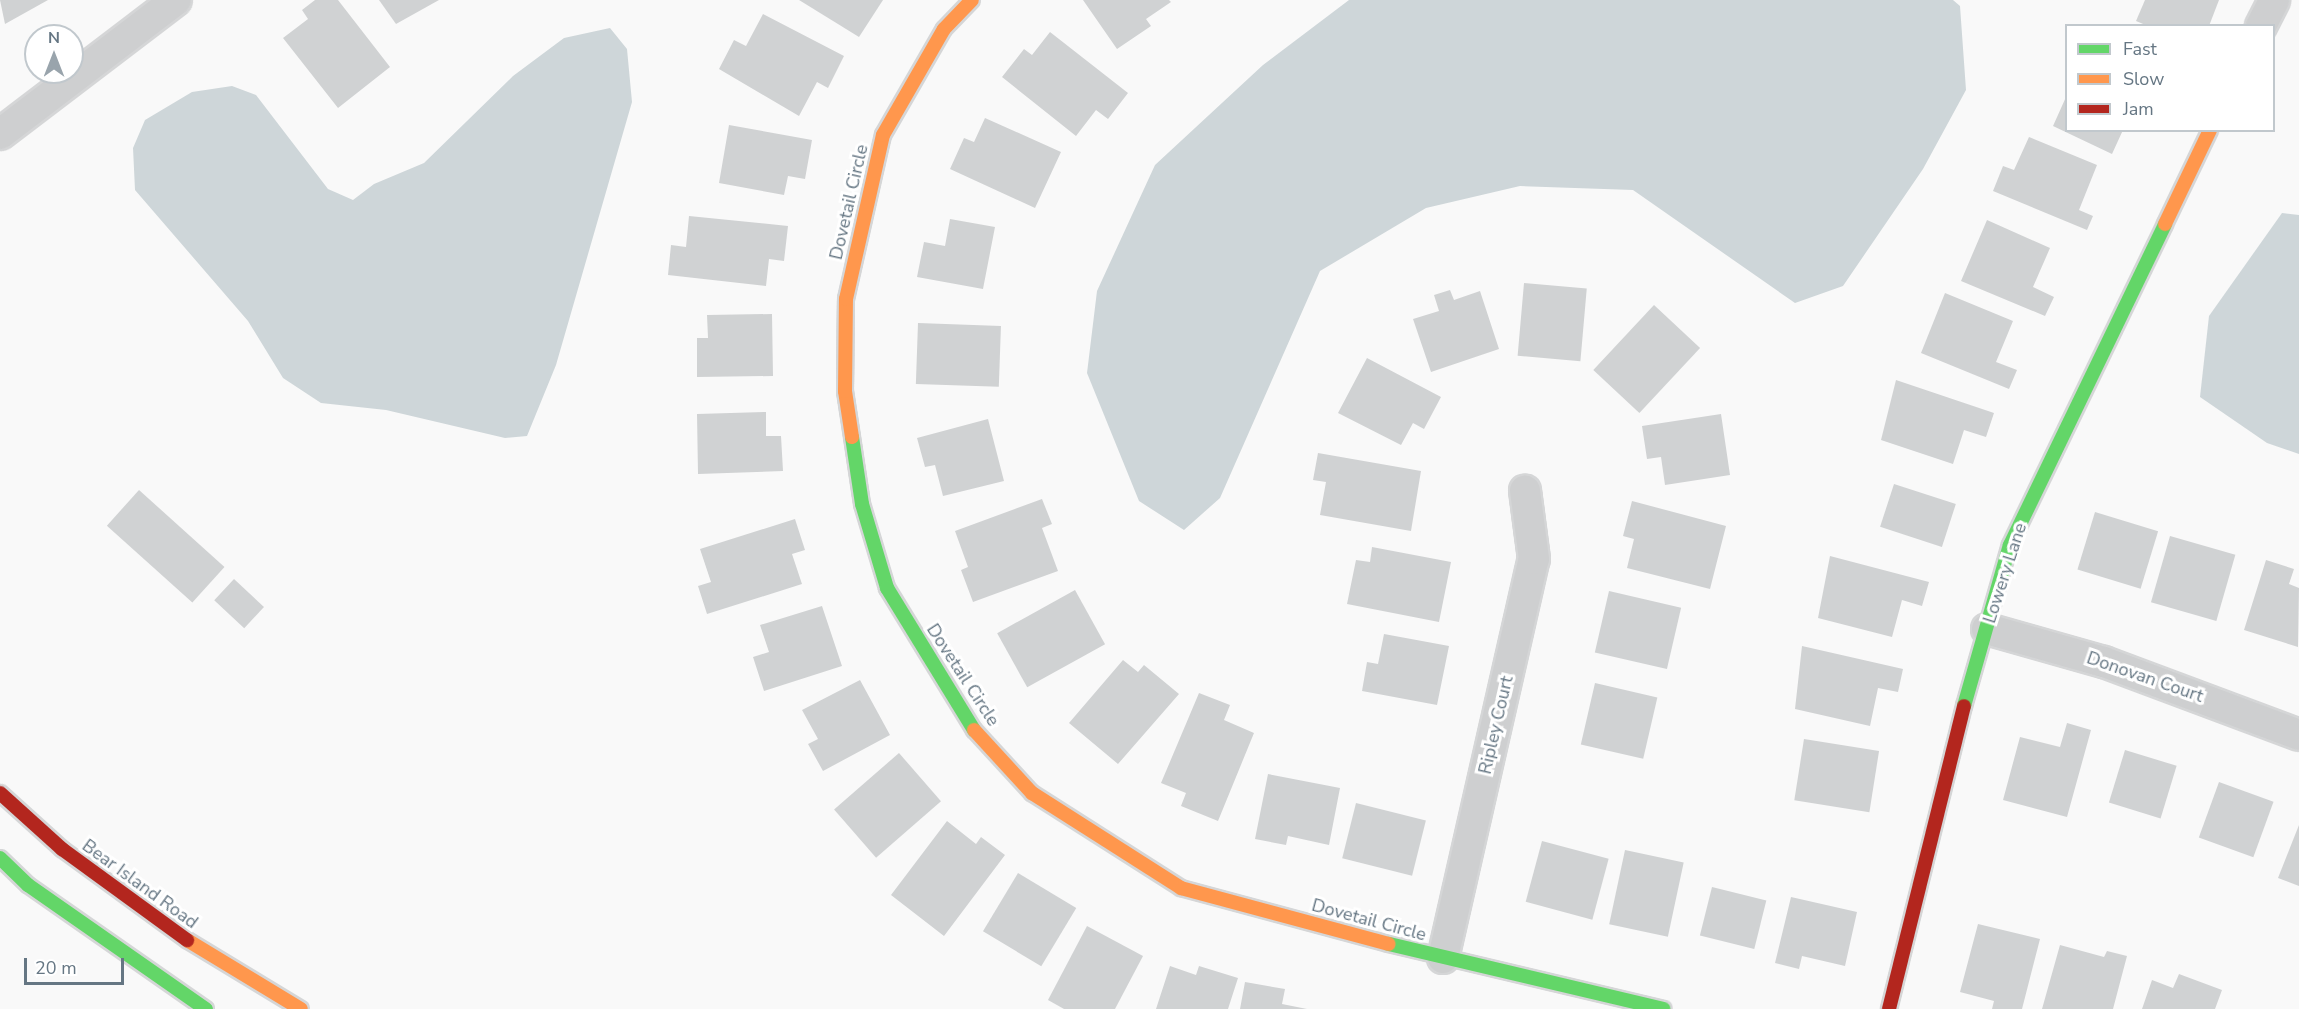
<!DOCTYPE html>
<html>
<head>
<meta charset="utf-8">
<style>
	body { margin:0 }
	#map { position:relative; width:2299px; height:1009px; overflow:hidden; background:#f9f9f9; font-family:"Nunito Sans",sans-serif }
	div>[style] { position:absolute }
	.water>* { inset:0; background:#ced6d9 }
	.building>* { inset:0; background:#d0d2d3; transform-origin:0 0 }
	.roads { filter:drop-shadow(2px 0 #d5d6d7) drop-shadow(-2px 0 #d5d6d7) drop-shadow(0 2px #d5d6d7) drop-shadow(0 -2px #d5d6d7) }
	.street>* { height:30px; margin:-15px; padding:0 15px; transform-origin:15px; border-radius:15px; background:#cecfd0 }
	.fast>* { height:14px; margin:-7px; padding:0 7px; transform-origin:7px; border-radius:7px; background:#63d668 }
	.slow>* { height:14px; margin:-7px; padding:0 7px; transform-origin:7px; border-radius:7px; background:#ff974d }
	.jam>* { height:14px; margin:-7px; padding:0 7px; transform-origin:7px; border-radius:7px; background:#b3261e }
	span { translate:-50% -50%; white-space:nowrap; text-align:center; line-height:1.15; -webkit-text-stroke:6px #fff; paint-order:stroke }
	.street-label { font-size:18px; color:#657683 }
	.legend { position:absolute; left:2065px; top:24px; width:210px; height:108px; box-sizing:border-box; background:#fff; border:2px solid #c1c8cd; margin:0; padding:8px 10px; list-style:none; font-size:18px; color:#657683 }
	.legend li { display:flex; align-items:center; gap:12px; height:30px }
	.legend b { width:30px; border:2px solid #c1c8cd }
	.north { position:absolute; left:24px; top:24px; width:60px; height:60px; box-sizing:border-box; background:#fff; border:2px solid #c1c8cd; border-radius:50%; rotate:0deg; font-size:16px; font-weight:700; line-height:24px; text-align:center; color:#657683 }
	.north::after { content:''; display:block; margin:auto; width:21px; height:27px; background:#99a4ac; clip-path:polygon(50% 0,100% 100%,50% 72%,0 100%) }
	.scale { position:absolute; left:24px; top:958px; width:100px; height:27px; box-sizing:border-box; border:3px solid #657683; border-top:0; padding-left:8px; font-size:18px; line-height:21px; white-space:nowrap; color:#657683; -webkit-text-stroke:4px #fff; paint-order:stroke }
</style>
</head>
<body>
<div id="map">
	<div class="water">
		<div style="clip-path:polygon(1349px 0,1953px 0,1960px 6px,1966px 90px,1923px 169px,1843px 286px,1795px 303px,1633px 190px,1520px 186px,1426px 208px,1320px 271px,1220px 498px,1184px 530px,1139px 501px,1087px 373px,1097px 291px,1155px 165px,1263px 65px)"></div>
		<div style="clip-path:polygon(610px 28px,627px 49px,632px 102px,556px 365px,527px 436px,505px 438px,386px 410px,321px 403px,283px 378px,248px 321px,135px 190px,133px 148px,145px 120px,192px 92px,232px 86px,256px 95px,328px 189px,353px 200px,374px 184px,424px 163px,513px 76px,564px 38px)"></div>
		<div style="clip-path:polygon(2282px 213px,2299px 215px,2299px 454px,2267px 443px,2200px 397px,2209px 316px)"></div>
	</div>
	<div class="building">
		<div style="clip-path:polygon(0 0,48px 0,5px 24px)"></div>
		<div style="clip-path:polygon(315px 0,338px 0,390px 67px,338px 108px,283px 38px,308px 19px,302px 10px)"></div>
		<div style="clip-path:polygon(379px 0,439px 0,396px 24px)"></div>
		<div style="clip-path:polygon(799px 0,883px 0,859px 37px)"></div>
		<div style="clip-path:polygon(1083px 0,1169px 0,1171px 2px,1146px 19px,1151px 26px,1117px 49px)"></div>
		<div style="clip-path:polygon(2145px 0,2219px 0,2209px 26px,2148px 26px,2136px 21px)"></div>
		<div style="clip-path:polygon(763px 14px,844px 56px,828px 88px,817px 82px,799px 116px,719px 69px,734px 40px,746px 46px)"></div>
		<div style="clip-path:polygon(1050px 32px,1128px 93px,1108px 119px,1096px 110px,1076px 136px,1002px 77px,1024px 49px,1032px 55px)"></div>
		<div style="clip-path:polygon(2066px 97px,2066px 130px,2123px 130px,2112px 154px,2053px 126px)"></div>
		<div style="clip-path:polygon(985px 118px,1061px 152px,1035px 208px,950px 169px,964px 138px,974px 142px)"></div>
		<div style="clip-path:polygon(729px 125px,812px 140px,805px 179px,788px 176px,784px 195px,719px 183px)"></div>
		<div style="clip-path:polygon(2029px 137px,2097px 165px,2079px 210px,2093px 216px,2087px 230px,1993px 191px,2003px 166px,2014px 170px)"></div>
		<div style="clip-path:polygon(689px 216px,788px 226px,784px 261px,769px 259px,766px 286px,668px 275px,671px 245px,686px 247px)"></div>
		<div style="clip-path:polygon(950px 219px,995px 227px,983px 289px,917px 277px,924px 242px,945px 246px)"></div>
		<div style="clip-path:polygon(1987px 220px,2050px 248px,2033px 287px,2054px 297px,2045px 316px,1961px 281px)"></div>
		<div style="left:1524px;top:283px;width:63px;height:73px;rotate:5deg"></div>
		<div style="clip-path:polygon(1450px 290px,1454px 300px,1480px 291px,1499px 349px,1431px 372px,1413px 319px,1439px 311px,1434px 295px)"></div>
		<div style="clip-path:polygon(1945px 293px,2013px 321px,1996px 362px,2017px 370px,2009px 389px,1921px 353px)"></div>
		<div style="left:1654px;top:305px;width:63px;height:89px;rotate:43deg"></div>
		<div style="clip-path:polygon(772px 314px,773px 376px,697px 377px,697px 338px,708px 338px,707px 315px)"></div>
		<div style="left:918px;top:323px;width:83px;height:61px;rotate:2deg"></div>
		<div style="clip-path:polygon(1367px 358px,1441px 397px,1424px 429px,1413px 423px,1401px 445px,1338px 413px)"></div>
		<div style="clip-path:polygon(1896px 380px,1994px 413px,1986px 437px,1964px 430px,1953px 464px,1881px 440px)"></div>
		<div style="clip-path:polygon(766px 412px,766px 436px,781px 436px,783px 471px,698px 474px,697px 414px)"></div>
		<div style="clip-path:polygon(1721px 414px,1730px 475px,1665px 485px,1661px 457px,1647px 459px,1642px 426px)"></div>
		<div style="clip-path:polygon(988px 419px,1004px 481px,943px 496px,935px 465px,925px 467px,917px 438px)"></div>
		<div style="clip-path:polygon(1318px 453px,1421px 471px,1411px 531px,1320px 515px,1326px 482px,1313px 480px)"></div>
		<div style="left:1894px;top:484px;width:65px;height:45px;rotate:18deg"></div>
		<div style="left:139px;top:490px;width:115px;height:48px;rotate:42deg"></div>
		<div style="clip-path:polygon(1042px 499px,1052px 524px,1042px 528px,1058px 571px,973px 602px,961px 570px,968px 567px,955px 531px)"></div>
		<div style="clip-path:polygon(1632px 501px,1726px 526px,1710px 589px,1627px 568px,1634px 539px,1623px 536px)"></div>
		<div style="left:2095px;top:512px;width:66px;height:60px;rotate:17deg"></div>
		<div style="clip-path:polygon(795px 519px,805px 550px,792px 554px,802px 584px,707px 614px,698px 586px,711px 582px,700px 549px)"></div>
		<div style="left:2170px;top:536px;width:68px;height:69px;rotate:16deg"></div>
		<div style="clip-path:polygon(1372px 547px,1451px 562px,1439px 622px,1347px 604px,1356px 560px,1370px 562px)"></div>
		<div style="clip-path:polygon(1830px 556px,1929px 582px,1922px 606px,1902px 600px,1892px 637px,1818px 618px)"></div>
		<div style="clip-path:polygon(2266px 560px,2294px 569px,2289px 584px,2299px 588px,2298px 647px,2244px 630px)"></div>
		<div style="left:234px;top:579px;width:41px;height:29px;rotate:43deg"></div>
		<div style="left:1075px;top:590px;width:62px;height:89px;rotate:61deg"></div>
		<div style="left:1609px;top:591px;width:74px;height:63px;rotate:13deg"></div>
		<div style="clip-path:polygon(822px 606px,842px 666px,764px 691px,753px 657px,769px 652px,760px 625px)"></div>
		<div style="clip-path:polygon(1384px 634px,1449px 646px,1437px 705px,1362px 691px,1367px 662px,1378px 664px)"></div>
		<div style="clip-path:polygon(1802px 646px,1903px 669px,1898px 692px,1878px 688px,1870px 726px,1795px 709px)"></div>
		<div style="clip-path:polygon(1123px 660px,1138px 672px,1144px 665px,1179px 694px,1118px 764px,1069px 723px)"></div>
		<div style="clip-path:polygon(860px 680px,890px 735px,823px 771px,808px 744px,818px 739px,802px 710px)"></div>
		<div style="left:1595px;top:683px;width:64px;height:63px;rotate:13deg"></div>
		<div style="clip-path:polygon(1199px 693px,1230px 705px,1224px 720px,1254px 733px,1218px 821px,1181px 806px,1186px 793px,1161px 783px)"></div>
		<div style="clip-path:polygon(2067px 723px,2091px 730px,2067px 817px,2003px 800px,2020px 737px,2060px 747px)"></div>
		<div style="left:1804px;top:739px;width:76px;height:62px;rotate:9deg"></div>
		<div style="left:2125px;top:750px;width:54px;height:55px;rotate:17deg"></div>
		<div style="left:899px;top:753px;width:64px;height:86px;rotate:49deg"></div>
		<div style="clip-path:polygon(1268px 774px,1340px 788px,1329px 845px,1288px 836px,1286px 845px,1255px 839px)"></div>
		<div style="left:2219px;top:782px;width:58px;height:59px;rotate:20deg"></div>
		<div style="left:1356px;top:803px;width:72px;height:57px;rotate:14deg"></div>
		<div style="clip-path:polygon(947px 821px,976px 844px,981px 837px,1005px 855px,944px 936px,891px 895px)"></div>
		<div style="clip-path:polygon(2299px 825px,2299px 886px,2278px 878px)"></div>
		<div style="left:1542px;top:841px;width:69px;height:63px;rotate:15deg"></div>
		<div style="left:1625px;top:850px;width:60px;height:76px;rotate:12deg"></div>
		<div style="left:1018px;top:873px;width:68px;height:68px;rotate:31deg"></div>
		<div style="left:1712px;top:887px;width:56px;height:50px;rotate:14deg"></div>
		<div style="clip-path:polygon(1791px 897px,1857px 912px,1845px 966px,1802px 956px,1799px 969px,1775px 963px)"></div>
		<div style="clip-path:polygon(1978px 924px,2040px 939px,2022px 1009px,1992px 1009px,1994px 1001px,1960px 992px)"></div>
		<div style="clip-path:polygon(1087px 926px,1143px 956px,1115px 1009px,1064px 1009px,1048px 1000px)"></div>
		<div style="clip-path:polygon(2060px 945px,2104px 957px,2107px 951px,2127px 956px,2113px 1009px,2042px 1009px)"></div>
		<div style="clip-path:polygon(1170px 966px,1196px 975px,1199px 966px,1238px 978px,1228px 1009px,1156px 1009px)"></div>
		<div style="clip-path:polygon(2179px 974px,2222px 990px,2215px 1009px,2142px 1009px,2152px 980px,2173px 988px)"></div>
		<div style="clip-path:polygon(1245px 982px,1285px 989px,1282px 1004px,1307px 1009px,1240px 1009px)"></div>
	</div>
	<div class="roads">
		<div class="street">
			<div style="left:2261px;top:26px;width:29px;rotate:-63deg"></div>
			<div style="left:0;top:134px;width:221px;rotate:-37.3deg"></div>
			<div style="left:1987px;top:629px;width:122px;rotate:15.8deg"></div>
			<div style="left:2104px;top:662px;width:208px;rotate:20.5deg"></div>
			<div style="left:1443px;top:958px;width:409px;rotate:-77.2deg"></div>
			<div style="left:1534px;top:559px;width:69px;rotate:-97.5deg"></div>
		</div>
		<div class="fast">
			<div style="left:852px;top:437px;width:68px;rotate:81.5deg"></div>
			<div style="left:862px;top:504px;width:88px;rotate:73.4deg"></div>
			<div style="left:887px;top:588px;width:167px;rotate:58.5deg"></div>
			<div style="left:1964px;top:706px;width:167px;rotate:-74.1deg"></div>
			<div style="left:2010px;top:545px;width:356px;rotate:-64.2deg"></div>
			<div style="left:0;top:858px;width:39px;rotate:44deg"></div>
			<div style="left:28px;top:885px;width:217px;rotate:34.9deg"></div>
			<div style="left:1389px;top:944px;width:282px;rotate:13.3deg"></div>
		</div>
		<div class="slow">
			<div style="left:2165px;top:224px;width:104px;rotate:-64.4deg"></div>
			<div style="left:852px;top:437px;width:47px;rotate:-98.7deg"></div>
			<div style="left:845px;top:391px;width:92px;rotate:-89.4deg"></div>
			<div style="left:846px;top:299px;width:168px;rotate:-77.3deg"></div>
			<div style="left:883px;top:135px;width:122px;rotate:-60.1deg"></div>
			<div style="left:944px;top:29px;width:40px;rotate:-46deg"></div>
			<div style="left:974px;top:730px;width:86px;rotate:47.4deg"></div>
			<div style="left:1032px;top:793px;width:177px;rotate:32.5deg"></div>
			<div style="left:1181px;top:888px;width:215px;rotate:15.1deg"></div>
			<div style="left:187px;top:940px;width:133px;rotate:31.2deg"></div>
		</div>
		<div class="jam">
			<div style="left:0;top:793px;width:84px;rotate:42.1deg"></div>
			<div style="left:62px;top:849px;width:155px;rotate:36.1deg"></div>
			<div style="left:1889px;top:1009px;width:312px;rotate:-76.1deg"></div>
		</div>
	</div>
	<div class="street-label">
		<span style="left:849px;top:202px;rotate:-77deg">Dovetail Circle</span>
		<span style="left:2005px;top:573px;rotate:-72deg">Lowery Lane</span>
		<span style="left:963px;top:675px;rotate:57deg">Dovetail Circle</span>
		<span style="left:2145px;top:677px;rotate:19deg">Donovan Court</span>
		<span style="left:1496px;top:725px;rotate:-77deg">Ripley Court</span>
		<span style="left:140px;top:884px;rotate:36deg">Bear Island Road</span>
		<span style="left:1369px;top:920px;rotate:15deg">Dovetail Circle</span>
	</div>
	<ul class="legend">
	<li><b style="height:8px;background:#63d668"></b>Fast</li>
	<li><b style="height:8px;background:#ff974d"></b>Slow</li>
	<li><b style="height:8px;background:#b3261e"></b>Jam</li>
	</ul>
	<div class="north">N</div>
	<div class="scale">20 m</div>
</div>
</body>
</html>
